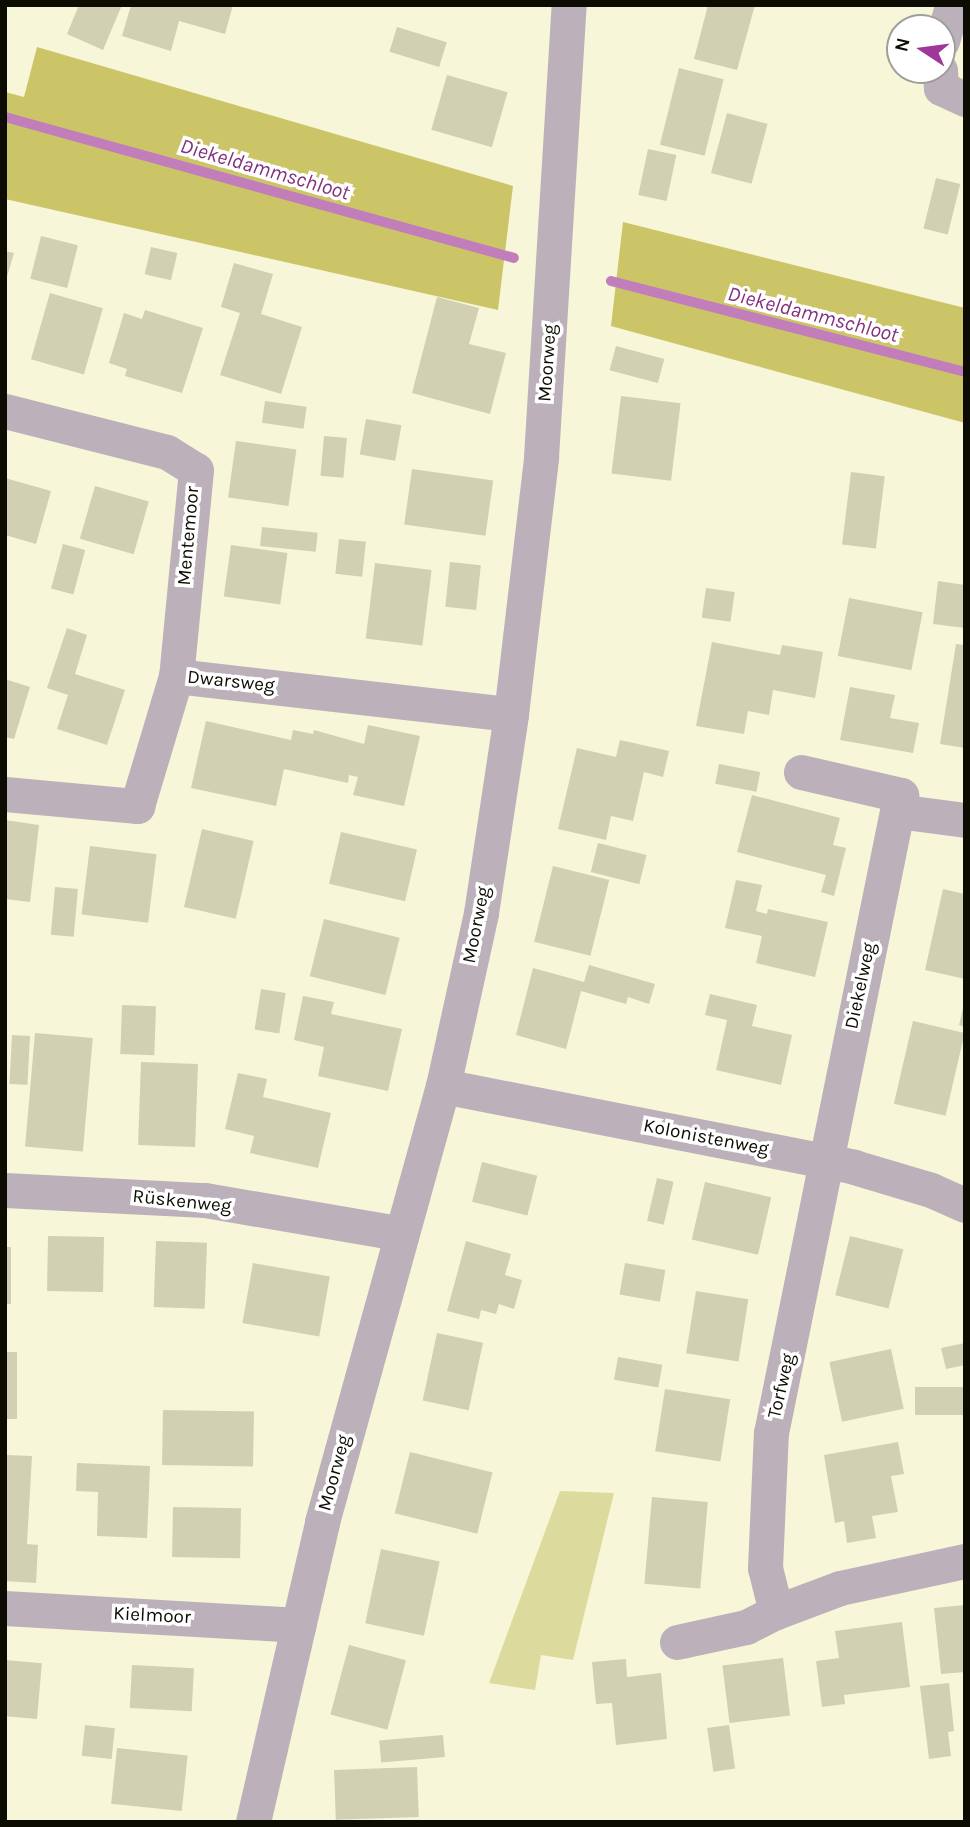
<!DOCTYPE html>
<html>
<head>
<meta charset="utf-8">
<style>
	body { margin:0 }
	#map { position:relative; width:970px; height:1827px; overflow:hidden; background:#f8f6d8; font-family:Karla,sans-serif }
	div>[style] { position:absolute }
	.green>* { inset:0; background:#ddda9e }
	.forest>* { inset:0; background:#cbc568 }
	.stream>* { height:10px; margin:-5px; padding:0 5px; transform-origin:5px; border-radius:5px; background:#c17ebb }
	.building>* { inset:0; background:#d1d0b2; transform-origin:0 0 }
	.street>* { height:35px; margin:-17.5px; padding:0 17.5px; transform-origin:17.5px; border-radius:17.5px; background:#bcb1bb }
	span { translate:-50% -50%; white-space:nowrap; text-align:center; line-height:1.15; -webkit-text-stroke:7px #fff; paint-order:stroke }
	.street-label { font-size:19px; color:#0c0c03 }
	.water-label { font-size:21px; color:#82317d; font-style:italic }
	.frame { position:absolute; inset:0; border:7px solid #0c0c03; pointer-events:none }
	.north { position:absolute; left:886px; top:14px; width:70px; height:70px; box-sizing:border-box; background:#fff; border:2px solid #9e9e9a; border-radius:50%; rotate:283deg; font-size:19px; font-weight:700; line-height:28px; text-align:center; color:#0c0c03 }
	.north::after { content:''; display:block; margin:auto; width:24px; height:32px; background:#9f3699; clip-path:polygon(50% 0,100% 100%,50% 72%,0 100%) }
</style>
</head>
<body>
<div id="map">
	<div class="green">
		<div style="clip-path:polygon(560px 1491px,614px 1493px,573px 1660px,541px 1655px,535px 1690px,489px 1683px)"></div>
	</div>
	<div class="forest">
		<div style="clip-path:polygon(37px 47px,513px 186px,498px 310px,5px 199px,5px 92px,24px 97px)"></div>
		<div style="clip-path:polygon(623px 222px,965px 308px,965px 423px,611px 326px)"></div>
	</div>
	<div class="stream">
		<div style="left:5px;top:117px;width:528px;rotate:15.48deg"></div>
		<div style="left:611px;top:281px;width:366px;rotate:14.4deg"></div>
	</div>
	<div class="building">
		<div style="clip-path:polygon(79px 5px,122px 5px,103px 50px,67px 34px)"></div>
		<div style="clip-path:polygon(131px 5px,233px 5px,225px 34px,179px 21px,171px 51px,122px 36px)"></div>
		<div style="clip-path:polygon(708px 5px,755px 5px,737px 70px,694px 59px)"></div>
		<div style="left:397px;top:27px;width:52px;height:26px;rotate:17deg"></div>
		<div style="left:679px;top:68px;width:46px;height:79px;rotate:14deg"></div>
		<div style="left:447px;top:75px;width:63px;height:57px;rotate:16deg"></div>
		<div style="left:727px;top:113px;width:42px;height:62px;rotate:15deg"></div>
		<div style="left:648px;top:149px;width:29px;height:47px;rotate:12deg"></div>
		<div style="left:936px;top:178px;width:25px;height:52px;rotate:14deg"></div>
		<div style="left:41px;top:236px;width:38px;height:44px;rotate:14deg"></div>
		<div style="left:151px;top:247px;width:27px;height:28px;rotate:13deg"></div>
		<div style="clip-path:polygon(5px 251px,14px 253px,6px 280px,5px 280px)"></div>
		<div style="clip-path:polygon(234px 263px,273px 274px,261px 314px,302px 327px,281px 394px,220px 375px,240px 313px,221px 307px)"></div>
		<div style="left:50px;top:293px;width:55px;height:69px;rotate:16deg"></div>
		<div style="clip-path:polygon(437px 297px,479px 308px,469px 344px,506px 353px,490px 414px,412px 393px)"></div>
		<div style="clip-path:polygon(145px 310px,203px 328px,182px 393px,125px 376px,127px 369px,109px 363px,124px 313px,142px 319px)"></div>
		<div style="left:616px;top:346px;width:50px;height:25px;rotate:15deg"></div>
		<div style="left:621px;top:396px;width:60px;height:78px;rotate:7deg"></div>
		<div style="left:265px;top:401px;width:42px;height:22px;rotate:8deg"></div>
		<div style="left:366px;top:419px;width:36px;height:36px;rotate:10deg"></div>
		<div style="left:324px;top:436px;width:23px;height:40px;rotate:5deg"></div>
		<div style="left:236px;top:441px;width:61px;height:57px;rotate:8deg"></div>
		<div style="left:412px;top:469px;width:82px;height:56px;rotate:8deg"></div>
		<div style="left:851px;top:472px;width:34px;height:73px;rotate:7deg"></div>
		<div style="clip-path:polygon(5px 478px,51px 491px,36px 544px,5px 535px)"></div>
		<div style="left:95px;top:486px;width:56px;height:55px;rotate:16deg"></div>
		<div style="left:262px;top:527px;width:56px;height:19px;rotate:6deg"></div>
		<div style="left:339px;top:539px;width:27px;height:35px;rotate:6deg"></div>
		<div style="left:63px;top:544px;width:23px;height:46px;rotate:15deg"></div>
		<div style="left:231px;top:545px;width:57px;height:52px;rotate:8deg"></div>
		<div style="left:450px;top:562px;width:31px;height:45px;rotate:6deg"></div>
		<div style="left:375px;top:563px;width:57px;height:76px;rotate:7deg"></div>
		<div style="clip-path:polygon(938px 581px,965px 585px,965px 628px,933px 624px)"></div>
		<div style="left:706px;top:588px;width:29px;height:30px;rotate:8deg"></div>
		<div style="left:849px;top:598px;width:75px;height:59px;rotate:11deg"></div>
		<div style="clip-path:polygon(67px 628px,87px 635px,75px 674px,125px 690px,107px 745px,57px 729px,68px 695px,47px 688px)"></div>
		<div style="clip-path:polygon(712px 642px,780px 655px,782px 645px,823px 652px,815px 698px,773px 690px,769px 715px,748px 711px,744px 734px,696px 726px)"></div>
		<div style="clip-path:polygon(956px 644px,965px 645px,965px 748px,940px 744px)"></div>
		<div style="clip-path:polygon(5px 679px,30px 687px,14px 739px,5px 737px)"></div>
		<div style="clip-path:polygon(850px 687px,895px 695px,890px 718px,919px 723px,913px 753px,840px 740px)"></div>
		<div style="clip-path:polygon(206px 721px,291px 740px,293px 730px,313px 734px,314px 730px,364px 744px,368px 725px,420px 736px,404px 806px,353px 795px,358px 777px,349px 775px,348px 783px,284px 769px,276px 806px,191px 788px)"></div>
		<div style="clip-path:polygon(620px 740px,669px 751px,663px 777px,644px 772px,633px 821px,611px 816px,606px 840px,558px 829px,577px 748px,616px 757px)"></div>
		<div style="left:719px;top:764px;width:42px;height:20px;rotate:11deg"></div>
		<div style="clip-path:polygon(752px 795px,840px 818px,833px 845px,846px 848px,834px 896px,821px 892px,826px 875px,737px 852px)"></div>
		<div style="clip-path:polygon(5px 820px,39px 825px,30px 902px,5px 899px)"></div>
		<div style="left:202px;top:829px;width:53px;height:80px;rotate:13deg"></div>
		<div style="left:341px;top:832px;width:78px;height:53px;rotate:13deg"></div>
		<div style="left:598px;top:843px;width:50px;height:30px;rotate:14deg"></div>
		<div style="left:90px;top:846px;width:67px;height:69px;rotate:7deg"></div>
		<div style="left:553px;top:866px;width:58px;height:78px;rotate:14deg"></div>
		<div style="clip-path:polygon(736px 880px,762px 885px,756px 911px,767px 914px,768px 909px,828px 922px,815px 977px,756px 963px,762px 936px,725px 928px)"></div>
		<div style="left:55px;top:887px;width:23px;height:48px;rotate:5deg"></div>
		<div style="clip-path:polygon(943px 889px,965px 894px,965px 979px,925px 970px)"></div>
		<div style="left:324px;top:919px;width:78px;height:59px;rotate:14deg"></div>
		<div style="clip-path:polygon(589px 965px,655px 984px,649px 1004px,628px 997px,626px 1004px,581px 991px,566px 1049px,516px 1035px,533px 968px,584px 982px)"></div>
		<div style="left:261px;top:989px;width:25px;height:41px;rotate:9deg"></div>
		<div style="clip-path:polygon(710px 994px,757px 1005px,752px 1026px,792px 1035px,781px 1085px,716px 1070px,727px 1020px,705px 1015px)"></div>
		<div style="clip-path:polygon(303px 996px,334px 1002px,331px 1014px,402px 1029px,388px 1091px,318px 1076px,324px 1047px,294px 1040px)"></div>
		<div style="clip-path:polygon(964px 1004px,965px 1004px,965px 1027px,959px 1025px)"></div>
		<div style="left:122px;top:1005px;width:34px;height:49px;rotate:2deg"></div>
		<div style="left:913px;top:1021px;width:53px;height:85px;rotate:13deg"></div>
		<div style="left:35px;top:1033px;width:58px;height:114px;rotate:5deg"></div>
		<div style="left:12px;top:1035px;width:18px;height:49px;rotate:3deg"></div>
		<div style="left:141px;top:1062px;width:57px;height:83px;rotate:2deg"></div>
		<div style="clip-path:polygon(238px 1073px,267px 1079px,263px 1097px,331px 1113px,318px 1168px,250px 1153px,254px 1136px,225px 1129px)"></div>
		<div style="left:482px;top:1162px;width:57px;height:41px;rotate:14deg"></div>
		<div style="left:657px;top:1178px;width:17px;height:44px;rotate:13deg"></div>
		<div style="left:705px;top:1182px;width:68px;height:59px;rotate:13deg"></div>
		<div style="left:48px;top:1236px;width:56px;height:55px;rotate:1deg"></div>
		<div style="left:850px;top:1236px;width:55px;height:61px;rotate:14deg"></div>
		<div style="left:156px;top:1241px;width:51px;height:66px;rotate:2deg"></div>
		<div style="clip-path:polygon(466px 1241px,511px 1254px,505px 1275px,522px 1280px,514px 1309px,499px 1304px,496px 1314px,481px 1310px,479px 1319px,447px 1311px)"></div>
		<div style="left:5px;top:1247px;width:6px;height:57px"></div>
		<div style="left:253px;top:1263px;width:78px;height:61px;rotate:10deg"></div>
		<div style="left:625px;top:1263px;width:41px;height:32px;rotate:10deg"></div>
		<div style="left:696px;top:1291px;width:53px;height:63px;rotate:9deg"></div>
		<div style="left:437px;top:1333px;width:47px;height:69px;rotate:12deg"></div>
		<div style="clip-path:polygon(965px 1343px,965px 1365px,946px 1369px,941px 1348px)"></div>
		<div style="left:891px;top:1349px;width:61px;height:63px;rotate:78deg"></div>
		<div style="left:5px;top:1352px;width:12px;height:67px"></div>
		<div style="left:618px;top:1357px;width:45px;height:23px;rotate:10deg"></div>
		<div style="left:965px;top:1387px;width:28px;height:50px;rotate:90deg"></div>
		<div style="left:665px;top:1389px;width:66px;height:63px;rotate:9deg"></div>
		<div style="left:163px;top:1410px;width:91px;height:55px;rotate:1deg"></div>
		<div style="clip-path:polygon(898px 1442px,904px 1474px,891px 1476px,898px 1512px,872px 1516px,876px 1538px,847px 1543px,844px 1521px,835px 1523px,824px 1455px)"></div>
		<div style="left:410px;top:1452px;width:85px;height:63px;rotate:14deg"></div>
		<div style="clip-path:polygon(5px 1455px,32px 1456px,27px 1544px,38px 1545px,36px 1583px,5px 1581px)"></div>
		<div style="clip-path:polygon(77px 1463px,150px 1466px,147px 1538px,97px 1536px,98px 1492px,76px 1491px)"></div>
		<div style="left:652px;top:1497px;width:56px;height:87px;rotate:5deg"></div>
		<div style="left:173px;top:1507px;width:68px;height:50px;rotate:1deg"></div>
		<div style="left:381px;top:1549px;width:60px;height:76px;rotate:12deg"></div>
		<div style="clip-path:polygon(965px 1605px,965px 1672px,941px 1674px,934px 1608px)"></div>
		<div style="clip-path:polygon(902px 1622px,910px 1687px,844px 1695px,845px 1704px,822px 1707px,816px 1661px,839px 1658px,835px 1631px)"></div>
		<div style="left:349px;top:1645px;width:59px;height:72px;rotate:15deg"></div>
		<div style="left:783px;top:1658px;width:58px;height:61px;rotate:83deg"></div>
		<div style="clip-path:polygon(626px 1659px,627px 1677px,661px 1673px,667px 1739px,616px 1745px,612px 1703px,596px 1704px,592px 1662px)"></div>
		<div style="left:5px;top:1660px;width:37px;height:56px;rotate:5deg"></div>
		<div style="left:132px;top:1665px;width:62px;height:43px;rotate:3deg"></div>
		<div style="clip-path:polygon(949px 1683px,954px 1731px,948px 1732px,951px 1756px,929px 1759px,920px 1686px)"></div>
		<div style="left:85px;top:1725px;width:30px;height:31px;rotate:6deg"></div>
		<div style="left:729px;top:1725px;width:44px;height:22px;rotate:82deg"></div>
		<div style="left:443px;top:1735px;width:22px;height:64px;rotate:85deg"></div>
		<div style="left:117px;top:1748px;width:71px;height:56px;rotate:6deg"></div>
		<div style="left:417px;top:1767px;width:50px;height:83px;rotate:88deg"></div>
	</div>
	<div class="street">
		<div style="left:942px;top:41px;width:37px;rotate:-74deg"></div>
		<div style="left:940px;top:70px;width:18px;rotate:87deg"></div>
		<div style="left:941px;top:88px;width:26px;rotate:25deg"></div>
		<div style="left:5px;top:411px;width:167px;rotate:14.2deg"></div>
		<div style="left:167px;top:452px;width:34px;rotate:32deg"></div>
		<div style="left:196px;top:470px;width:207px;rotate:95.5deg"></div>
		<div style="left:801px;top:772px;width:103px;rotate:13deg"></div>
		<div style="left:901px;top:795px;width:16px;rotate:104deg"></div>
		<div style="left:5px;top:794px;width:133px;rotate:5.2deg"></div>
		<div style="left:137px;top:806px;width:136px;rotate:-73.3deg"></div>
		<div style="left:176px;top:676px;width:337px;rotate:6.5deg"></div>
		<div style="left:443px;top:1086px;width:419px;rotate:11.1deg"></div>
		<div style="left:854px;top:1167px;width:80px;rotate:16.6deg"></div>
		<div style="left:931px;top:1190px;width:37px;rotate:24deg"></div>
		<div style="left:5px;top:1190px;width:200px;rotate:2.9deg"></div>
		<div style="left:205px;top:1200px;width:197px;rotate:9.7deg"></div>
		<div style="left:5px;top:1608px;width:294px;rotate:3.3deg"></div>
		<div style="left:776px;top:1612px;width:68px;rotate:-20.6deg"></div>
		<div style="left:840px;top:1588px;width:128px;rotate:-12.2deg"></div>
		<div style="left:677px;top:1642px;width:71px;rotate:-12.3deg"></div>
		<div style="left:746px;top:1627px;width:34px;rotate:-27deg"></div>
		<div style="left:776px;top:1612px;width:45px;rotate:-104deg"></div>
		<div style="left:765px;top:1568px;width:135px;rotate:-87.5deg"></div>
		<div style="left:771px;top:1433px;width:635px;rotate:-78.55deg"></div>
		<div style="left:897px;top:811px;width:69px;rotate:7.5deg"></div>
		<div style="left:253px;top:1822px;width:308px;rotate:-77deg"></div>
		<div style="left:322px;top:1522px;width:452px;rotate:-74.5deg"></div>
		<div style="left:443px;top:1086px;width:177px;rotate:-77.6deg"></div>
		<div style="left:481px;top:913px;width:201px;rotate:-81.4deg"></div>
		<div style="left:511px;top:714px;width:259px;rotate:-83.3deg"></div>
		<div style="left:541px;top:457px;width:453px;rotate:-86.5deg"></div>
	</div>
	<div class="street-label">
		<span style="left:548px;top:363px;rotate:-86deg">Moorweg</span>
		<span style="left:189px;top:536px;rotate:-85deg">Mentemoor</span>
		<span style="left:231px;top:682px;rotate:6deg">Dwarsweg</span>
		<span style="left:477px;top:925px;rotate:-79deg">Moorweg</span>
		<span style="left:861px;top:986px;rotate:-78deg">Diekelweg</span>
		<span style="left:706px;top:1138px;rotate:11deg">Kolonistenweg</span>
		<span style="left:182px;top:1202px;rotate:6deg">Rüskenweg</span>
		<span style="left:782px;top:1386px;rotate:-77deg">Torfweg</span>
		<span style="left:335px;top:1473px;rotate:-75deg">Moorweg</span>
		<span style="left:152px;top:1616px;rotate:3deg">Kielmoor</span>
	</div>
	<div class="water-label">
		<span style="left:265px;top:169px;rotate:16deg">Diekeldammschloot</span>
		<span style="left:813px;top:314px;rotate:14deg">Diekeldammschloot</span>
	</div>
	<div class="frame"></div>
	<div class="north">N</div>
</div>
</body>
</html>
